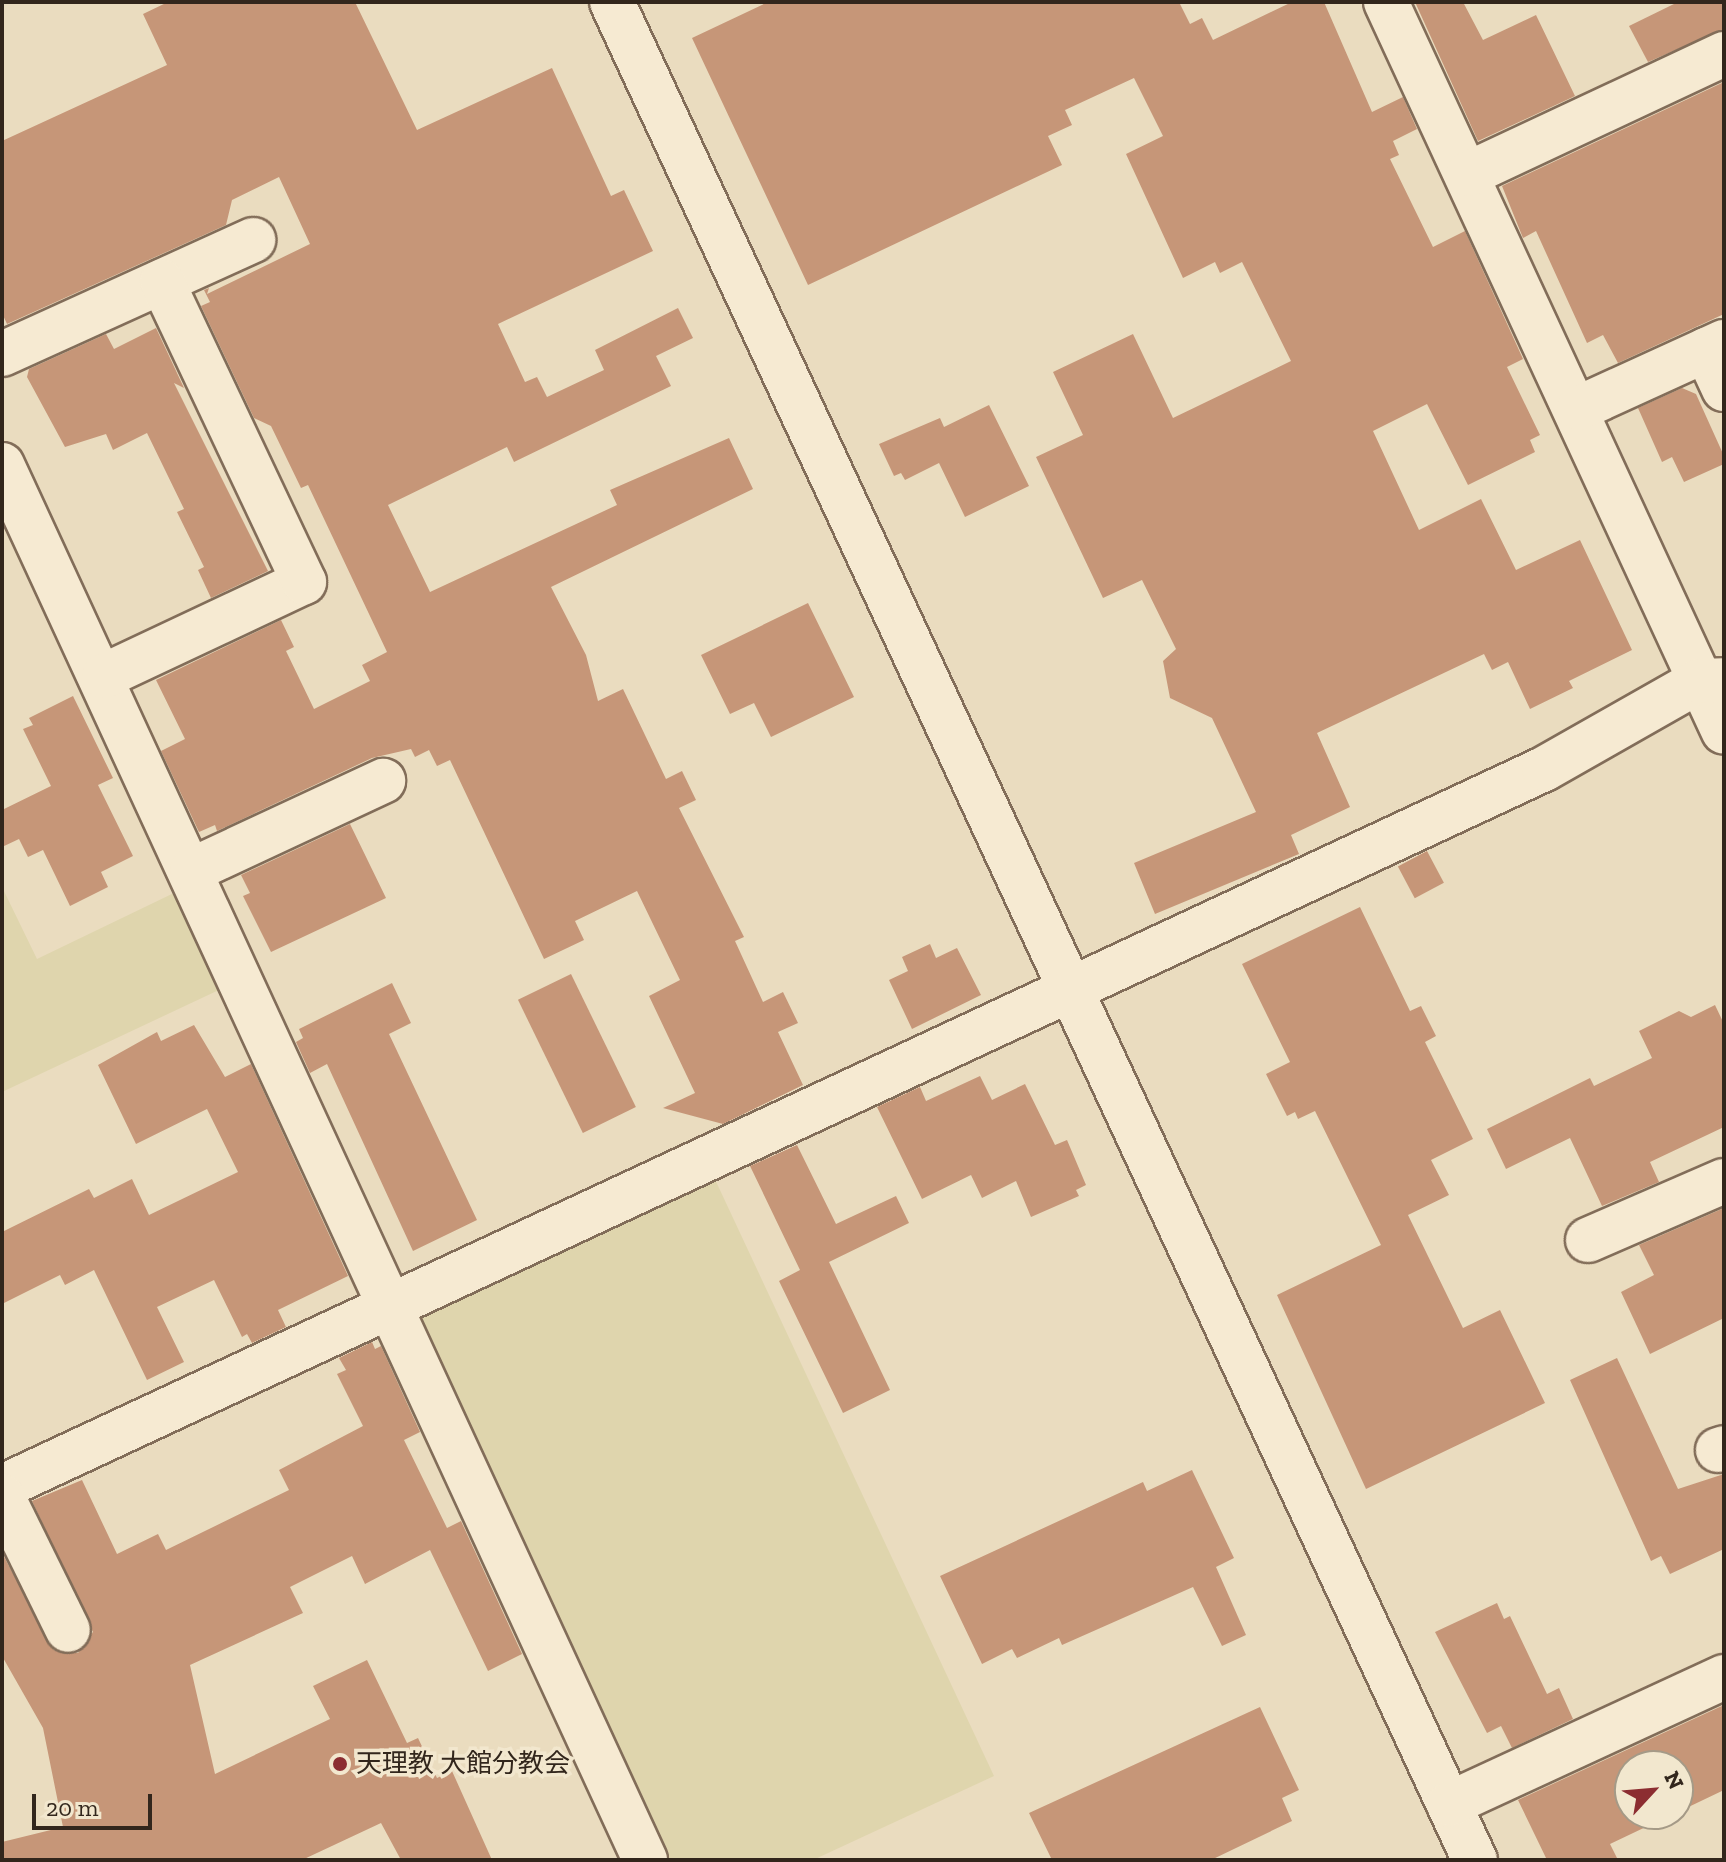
<!DOCTYPE html>
<html>
<head>
<meta charset="utf-8">
<style>
	body { margin:0 }
	#map { position:relative; width:1726px; height:1862px; overflow:hidden; background:#eadcbf; font-family:"Zilla Slab","Noto Sans JP",serif }
	div>[style] { position:absolute }
	.farmland>* { inset:0; background:#dfd5ad }
	.building>* { inset:0; background:#c69678; transform-origin:0 0 }
	.roads { filter:drop-shadow(2px 0 #826d59) drop-shadow(-2px 0 #826d59) drop-shadow(0 2px #826d59) drop-shadow(0 -2px #826d59) }
	.minor>* { height:44px; margin:-22px; padding:0 22px; transform-origin:22px; border-radius:22px; background:#f6ead2 }
	.dots>* { width:22px; height:22px; translate:-50% -50%; box-sizing:border-box; border:4px solid #f2e7ce; border-radius:50% }
	span { translate:-50% -50%; white-space:nowrap; text-align:center; line-height:1.15; -webkit-text-stroke:7px #f2e7ce; paint-order:stroke }
	.poi-label { font-size:26px; color:#32261c }
	.left { translate:0 -50%; text-align:left }
	.frame { position:absolute; inset:0; border:4px solid #32261c; pointer-events:none }
	.north { position:absolute; left:1614px; top:1750px; width:80px; height:80px; box-sizing:border-box; background:#f2e7ce; border:2px solid #a59a87; border-radius:50%; rotate:64deg; font-size:22px; font-weight:700; line-height:32px; text-align:center; color:#32261c }
	.north::after { content:''; display:block; margin:auto; width:28px; height:36px; background:#8c2d31; clip-path:polygon(50% 0,100% 100%,50% 72%,0 100%) }
	.scale { position:absolute; left:32px; top:1794px; width:120px; height:36px; box-sizing:border-box; border:4px solid #32261c; border-top:0; padding-left:10px; font-size:24px; line-height:28px; white-space:nowrap; color:#32261c; -webkit-text-stroke:6px #f2e7ce; paint-order:stroke }
</style>
</head>
<body>
<div id="map">
	<div class="farmland">
		<div style="clip-path:polygon(2px 887px,37px 959px,176px 892px,221px 989px,2px 1092px)"></div>
		<div style="clip-path:polygon(712px 1173px,994px 1776px,813px 1860px,670px 1860px,414px 1312px)"></div>
	</div>
	<div class="building">
		<div style="clip-path:polygon(168px 2px,355px 2px,417px 130px,552px 68px,611px 196px,624px 190px,653px 251px,498px 324px,525px 382px,537px 377px,547px 397px,604px 370px,595px 350px,678px 308px,693px 338px,656px 356px,671px 386px,514px 462px,507px 447px,388px 505px,430px 592px,617px 505px,610px 490px,729px 438px,753px 489px,551px 587px,586px 655px,598px 701px,623px 689px,666px 779px,682px 771px,696px 800px,679px 808px,744px 937px,735px 941px,763px 1002px,783px 992px,798px 1023px,778px 1032px,803px 1085px,723px 1124px,663px 1108px,695px 1093px,649px 996px,680px 980px,637px 891px,575px 921px,584px 940px,544px 959px,450px 760px,437px 766px,429px 750px,415px 757px,411px 749px,372px 758px,217px 831px,215px 825px,199px 832px,161px 751px,185px 739px,156px 680px,281px 620px,294px 647px,286px 651px,314px 709px,370px 681px,362px 665px,387px 652px,308px 485px,301px 488px,271px 426px,254px 418px,201px 306px,210px 302px,204px 290px,209px 288px,207px 294px,310px 244px,279px 177px,232px 200px,226px 225px,7px 324px,2px 313px,2px 141px,167px 65px,143px 14px)"></div>
		<div style="clip-path:polygon(768px 2px,1179px 2px,1190px 24px,1202px 18px,1213px 40px,1292px 2px,1324px 2px,1372px 112px,1403px 97px,1417px 129px,1393px 141px,1399px 155px,1390px 159px,1433px 247px,1465px 231px,1523px 359px,1507px 367px,1540px 435px,1530px 440px,1535px 452px,1468px 485px,1427px 404px,1373px 431px,1419px 530px,1481px 499px,1516px 570px,1580px 540px,1632px 650px,1569px 681px,1573px 688px,1530px 709px,1508px 662px,1492px 670px,1484px 654px,1317px 733px,1350px 807px,1291px 835px,1299px 854px,1155px 914px,1134px 863px,1256px 812px,1212px 718px,1170px 698px,1163px 661px,1176px 649px,1142px 580px,1103px 598px,1036px 457px,1083px 435px,1053px 372px,1133px 334px,1173px 418px,1291px 361px,1242px 262px,1220px 273px,1215px 262px,1183px 278px,1126px 154px,1163px 136px,1134px 78px,1065px 110px,1072px 125px,1048px 136px,1062px 165px,808px 285px,692px 38px)"></div>
		<div style="clip-path:polygon(1415px 2px,1463px 2px,1483px 40px,1536px 15px,1575px 96px,1478px 141px)"></div>
		<div style="clip-path:polygon(1678px 2px,1724px 2px,1724px 29px,1648px 62px,1629px 26px)"></div>
		<div style="clip-path:polygon(1724px 82px,1724px 314px,1618px 363px,1603px 335px,1587px 343px,1536px 231px,1523px 238px,1502px 186px)"></div>
		<div style="clip-path:polygon(156px 328px,184px 388px,174px 383px,268px 571px,211px 598px,198px 570px,204px 567px,177px 512px,184px 509px,147px 433px,113px 450px,106px 434px,65px 447px,27px 377px,29px 369px,106px 334px,114px 349px)"></div>
		<div style="clip-path:polygon(1682px 388px,1696px 394px,1724px 456px,1724px 464px,1684px 482px,1672px 457px,1662px 462px,1638px 408px)"></div>
		<div style="clip-path:polygon(989px 405px,1029px 486px,965px 517px,939px 463px,905px 480px,901px 473px,894px 476px,879px 444px,940px 418px,944px 427px)"></div>
		<div style="clip-path:polygon(808px 603px,854px 697px,771px 737px,754px 703px,730px 714px,701px 655px)"></div>
		<div style="clip-path:polygon(73px 696px,113px 778px,98px 785px,133px 856px,101px 872px,108px 887px,70px 906px,43px 850px,28px 857px,19px 839px,2px 847px,2px 810px,51px 786px,23px 729px,33px 725px,29px 718px)"></div>
		<div style="clip-path:polygon(350px 824px,386px 898px,271px 952px,243px 896px,250px 893px,241px 875px)"></div>
		<div style="left:1427px;top:851px;width:36px;height:33px;rotate:62deg"></div>
		<div style="clip-path:polygon(1360px 907px,1410px 1011px,1421px 1006px,1436px 1036px,1425px 1042px,1473px 1139px,1431px 1160px,1449px 1195px,1408px 1215px,1463px 1328px,1500px 1310px,1545px 1403px,1366px 1489px,1277px 1295px,1381px 1245px,1315px 1111px,1298px 1119px,1295px 1112px,1287px 1116px,1266px 1074px,1290px 1062px,1242px 964px)"></div>
		<div style="clip-path:polygon(930px 944px,936px 958px,957px 948px,981px 995px,912px 1029px,889px 980px,908px 971px,902px 957px)"></div>
		<div style="left:571px;top:974px;width:148px;height:59px;rotate:64deg"></div>
		<div style="clip-path:polygon(392px 983px,411px 1023px,389px 1034px,477px 1220px,413px 1251px,327px 1064px,310px 1073px,296px 1042px,303px 1038px,299px 1029px)"></div>
		<div style="clip-path:polygon(1715px 1005px,1724px 1024px,1724px 1127px,1650px 1162px,1659px 1182px,1602px 1206px,1570px 1138px,1506px 1169px,1487px 1129px,1590px 1078px,1594px 1086px,1652px 1058px,1639px 1031px,1679px 1011px,1691px 1017px)"></div>
		<div style="clip-path:polygon(194px 1025px,225px 1077px,251px 1064px,348px 1276px,278px 1310px,286px 1327px,252px 1343px,247px 1334px,242px 1337px,214px 1280px,157px 1307px,184px 1362px,147px 1380px,94px 1270px,65px 1285px,60px 1275px,2px 1304px,2px 1232px,89px 1189px,94px 1198px,132px 1179px,149px 1215px,238px 1172px,207px 1109px,136px 1144px,98px 1065px,157px 1032px,161px 1041px)"></div>
		<div style="clip-path:polygon(980px 1076px,992px 1100px,1025px 1084px,1055px 1145px,1067px 1140px,1086px 1185px,1076px 1190px,1079px 1196px,1031px 1217px,1016px 1181px,982px 1198px,971px 1175px,922px 1199px,877px 1107px,920px 1087px,926px 1101px)"></div>
		<div style="clip-path:polygon(797px 1145px,836px 1224px,896px 1196px,909px 1223px,829px 1262px,890px 1390px,843px 1413px,779px 1281px,800px 1270px,750px 1166px)"></div>
		<div style="clip-path:polygon(1724px 1208px,1724px 1318px,1650px 1354px,1621px 1292px,1654px 1275px,1639px 1245px)"></div>
		<div style="clip-path:polygon(372px 1342px,375px 1349px,381px 1346px,420px 1432px,404px 1440px,447px 1528px,461px 1521px,522px 1654px,488px 1671px,430px 1550px,365px 1584px,352px 1556px,290px 1587px,303px 1613px,190px 1665px,215px 1774px,330px 1719px,313px 1686px,367px 1660px,407px 1743px,418px 1738px,437px 1778px,452px 1771px,492px 1860px,401px 1860px,381px 1823px,302px 1860px,2px 1860px,2px 1842px,63px 1827px,43px 1728px,2px 1656px,2px 1553px,54px 1650px,78px 1653px,93px 1632px,32px 1501px,82px 1480px,117px 1554px,158px 1534px,166px 1550px,289px 1490px,279px 1470px,363px 1426px,337px 1374px,346px 1370px,339px 1358px)"></div>
		<div style="clip-path:polygon(1617px 1358px,1678px 1489px,1724px 1474px,1724px 1549px,1670px 1574px,1661px 1556px,1651px 1561px,1570px 1380px)"></div>
		<div style="clip-path:polygon(1192px 1470px,1234px 1558px,1216px 1567px,1246px 1635px,1222px 1646px,1193px 1587px,1062px 1645px,1059px 1638px,1017px 1658px,1012px 1649px,982px 1664px,940px 1576px,1143px 1482px,1147px 1491px)"></div>
		<div style="clip-path:polygon(1497px 1603px,1504px 1619px,1510px 1616px,1547px 1694px,1559px 1688px,1573px 1719px,1512px 1748px,1501px 1726px,1487px 1733px,1435px 1632px)"></div>
		<div style="clip-path:polygon(1724px 1705px,1724px 1790px,1678px 1812px,1678px 1766px,1630px 1766px,1630px 1814px,1673px 1814px,1610px 1844px,1618px 1860px,1547px 1860px,1518px 1800px)"></div>
		<div style="clip-path:polygon(1260px 1707px,1299px 1790px,1282px 1798px,1292px 1821px,1211px 1860px,1052px 1860px,1029px 1813px)"></div>
	</div>
	<div class="roads">
		<div class="minor">
			<div style="left:612px;top:2px;width:2049px;rotate:65.09deg"></div>
			<div style="left:1386px;top:2px;width:804px;rotate:65.16deg"></div>
			<div style="left:1468px;top:174px;width:283px;rotate:-25.1deg"></div>
			<div style="left:1706px;top:350px;width:43px;rotate:65.2deg"></div>
			<div style="left:2px;top:354px;width:276px;rotate:-24.4deg"></div>
			<div style="left:1579px;top:408px;width:159px;rotate:-24.5deg"></div>
			<div style="left:2px;top:465px;width:1536px;rotate:65.25deg"></div>
			<div style="left:104px;top:676px;width:221px;rotate:-25.2deg"></div>
			<div style="left:304px;top:582px;width:332px;rotate:-115.3deg"></div>
			<div style="left:192px;top:870px;width:211px;rotate:-25deg"></div>
			<div style="left:1588px;top:1240px;width:148px;rotate:-23.5deg"></div>
			<div style="left:1718px;top:1450px;width:6px;rotate:-18deg"></div>
			<div style="left:2px;top:1487px;width:1701px;rotate:-24.97deg"></div>
			<div style="left:1544px;top:769px;width:178px;rotate:-29.6deg"></div>
			<div style="left:1699px;top:681px;width:25px;rotate:-2deg"></div>
			<div style="left:2px;top:1496px;width:149px;rotate:63.8deg"></div>
			<div style="left:1449px;top:1804px;width:303px;rotate:-24.8deg"></div>
		</div>
	</div>
	<div class="dots">
		<div style="left:340px;top:1764px;background:#8c2d31"></div>
	</div>
	<div class="poi-label">
		<span class="left" style="left:356px;top:1764px">天理教 大館分教会</span>
	</div>
	<div class="frame"></div>
	<div class="north">N</div>
	<div class="scale">20 m</div>
</div>
</body>
</html>
